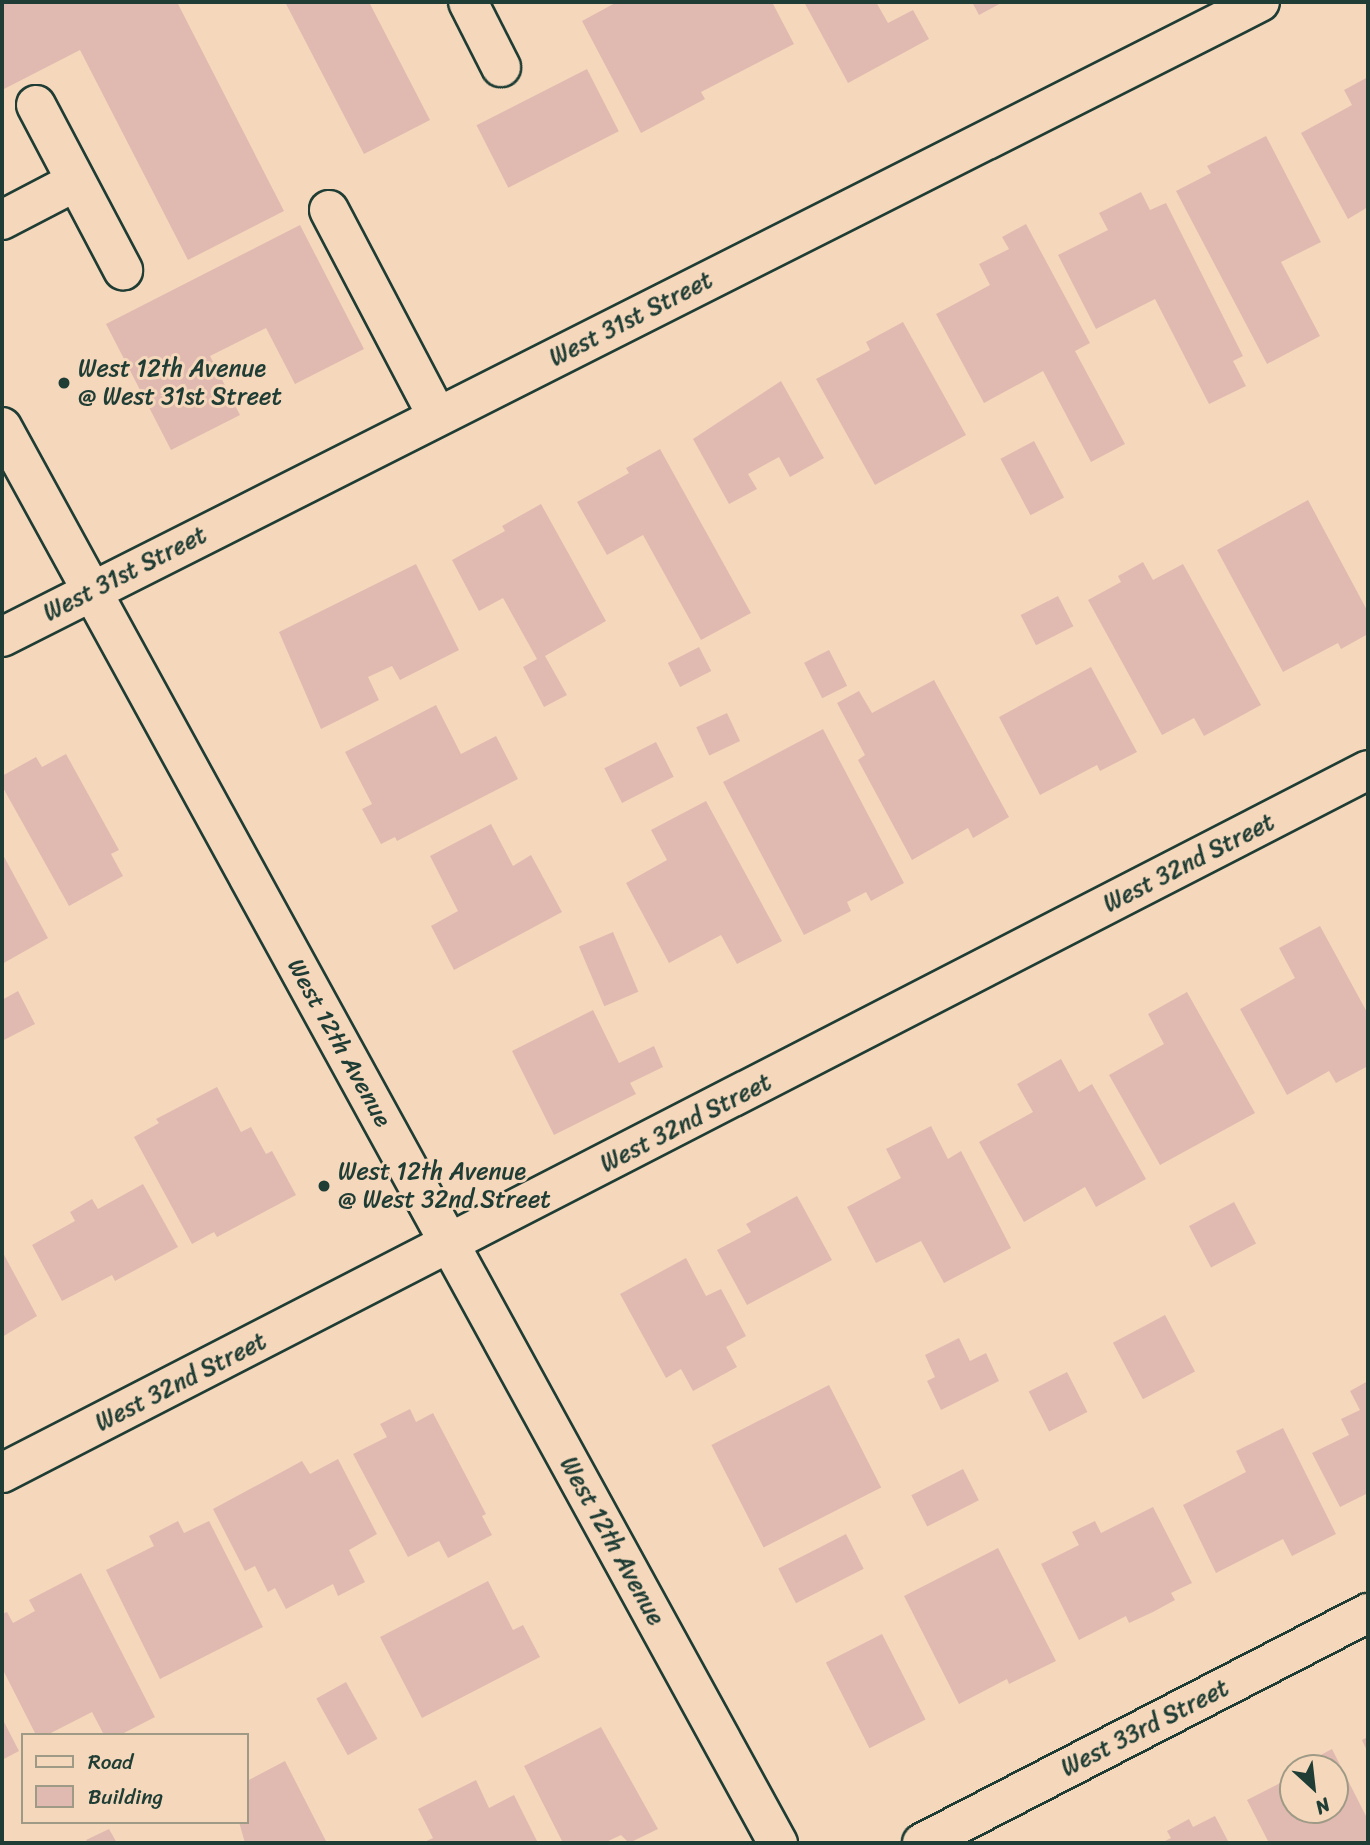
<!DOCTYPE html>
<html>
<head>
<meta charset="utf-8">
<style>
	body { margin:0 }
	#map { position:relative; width:1370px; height:1845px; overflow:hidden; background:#f5d8bc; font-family:Sriracha,sans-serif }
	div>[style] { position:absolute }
	.building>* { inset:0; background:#e0b9b0; transform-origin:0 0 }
	.roads { filter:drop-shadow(2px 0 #1f3d34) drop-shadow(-2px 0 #1f3d34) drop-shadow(0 2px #1f3d34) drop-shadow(0 -2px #1f3d34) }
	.minor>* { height:38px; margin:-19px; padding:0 19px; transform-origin:19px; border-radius:19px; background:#f5d8bc }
	.major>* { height:38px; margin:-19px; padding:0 19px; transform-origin:19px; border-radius:19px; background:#f5d8bc }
	.dots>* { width:19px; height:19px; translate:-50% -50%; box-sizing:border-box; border:4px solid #f5d8bc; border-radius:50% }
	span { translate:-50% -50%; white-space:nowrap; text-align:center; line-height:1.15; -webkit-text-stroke:6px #f5d8bc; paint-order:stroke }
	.street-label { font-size:24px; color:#1f3d34 }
	.poi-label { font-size:24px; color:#1f3d34 }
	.left { translate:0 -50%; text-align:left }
	.frame { position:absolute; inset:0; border:4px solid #1f3d34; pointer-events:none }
	.legend { position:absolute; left:21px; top:1733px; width:228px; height:91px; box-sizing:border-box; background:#f5d8bc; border:2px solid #9f9a86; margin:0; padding:9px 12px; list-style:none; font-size:21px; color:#1f3d34 }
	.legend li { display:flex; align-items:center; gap:14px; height:35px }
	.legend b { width:35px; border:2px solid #9f9a86 }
	.north { position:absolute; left:1279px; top:1754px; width:70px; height:70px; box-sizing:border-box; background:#f5d8bc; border:2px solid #9f9a86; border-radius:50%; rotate:153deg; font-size:19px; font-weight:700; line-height:28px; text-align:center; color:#1f3d34 }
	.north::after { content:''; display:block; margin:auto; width:24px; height:32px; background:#1f3d34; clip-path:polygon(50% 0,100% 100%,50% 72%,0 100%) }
</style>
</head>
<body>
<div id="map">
	<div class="building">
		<div style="clip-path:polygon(2px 2px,177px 2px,284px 211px,188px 260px,80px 50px,2px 90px)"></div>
		<div style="clip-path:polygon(285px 2px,369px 2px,430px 120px,364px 154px)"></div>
		<div style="clip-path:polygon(617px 2px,772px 2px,794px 44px,701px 92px,705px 99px,641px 133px,582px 21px)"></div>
		<div style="clip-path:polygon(804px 2px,876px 2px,888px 23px,913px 10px,929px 39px,848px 83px)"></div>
		<div style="clip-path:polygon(972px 2px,1003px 2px,979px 15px)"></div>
		<div style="left:587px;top:69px;width:70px;height:124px;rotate:63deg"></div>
		<div style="clip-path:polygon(1368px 77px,1368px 207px,1348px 219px,1301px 133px,1352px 105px,1344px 90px)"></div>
		<div style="clip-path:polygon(1266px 136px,1321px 242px,1281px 262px,1320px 336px,1267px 364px,1176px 191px,1211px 173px,1207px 166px)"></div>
		<div style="clip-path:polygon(1141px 192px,1150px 210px,1166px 203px,1243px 356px,1233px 361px,1246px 386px,1209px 404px,1155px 299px,1096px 329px,1058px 255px,1108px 230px,1099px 213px)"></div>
		<div style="clip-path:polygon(1026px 224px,1090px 343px,1075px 351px,1125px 444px,1091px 462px,1043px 371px,984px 403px,936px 314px,990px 285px,979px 264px,1009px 249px,1002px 237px)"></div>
		<div style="clip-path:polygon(300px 225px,364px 349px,295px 384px,266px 328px,210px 356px,240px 415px,171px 450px,106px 324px)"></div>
		<div style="clip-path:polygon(903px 322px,966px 435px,875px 485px,816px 379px,870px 350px,866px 342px)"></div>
		<div style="clip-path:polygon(781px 381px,824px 458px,790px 477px,779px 457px,748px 474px,757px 489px,729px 504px,693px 439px)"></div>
		<div style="left:1034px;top:441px;width:64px;height:38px;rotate:62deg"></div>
		<div style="clip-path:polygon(660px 449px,751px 613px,701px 640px,643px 535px,607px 555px,577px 502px,629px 473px,626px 468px)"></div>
		<div style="clip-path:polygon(1308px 500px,1368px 612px,1368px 634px,1341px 649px,1338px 643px,1283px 672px,1217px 550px)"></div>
		<div style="clip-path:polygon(541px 504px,606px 621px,545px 656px,567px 695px,544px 707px,523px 667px,537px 659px,503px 598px,479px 611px,452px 560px,505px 531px,502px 526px)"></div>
		<div style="clip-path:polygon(1143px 562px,1153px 580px,1183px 564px,1261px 705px,1204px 736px,1194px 718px,1162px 735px,1088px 600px,1121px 582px,1118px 576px)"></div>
		<div style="clip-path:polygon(416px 564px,459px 650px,400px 680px,392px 666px,368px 677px,379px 700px,321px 729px,279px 632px)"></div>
		<div style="left:1058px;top:596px;width:34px;height:42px;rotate:63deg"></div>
		<div style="left:699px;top:647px;width:27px;height:35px;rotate:63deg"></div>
		<div style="left:829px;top:650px;width:40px;height:28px;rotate:63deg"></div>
		<div style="clip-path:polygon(1091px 667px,1137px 752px,1100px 771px,1097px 765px,1040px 795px,999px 717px)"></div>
		<div style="clip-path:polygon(934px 680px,1009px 817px,973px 838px,968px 828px,912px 860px,858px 760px,865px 755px,837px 703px,859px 691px,872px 713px)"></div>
		<div style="clip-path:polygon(436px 705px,461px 754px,496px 736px,518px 779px,397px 841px,395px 837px,381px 844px,362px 809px,372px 804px,345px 752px)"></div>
		<div style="left:727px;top:713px;width:31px;height:34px;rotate:65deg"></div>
		<div style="clip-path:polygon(823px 729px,904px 883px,871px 901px,866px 892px,847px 902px,851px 911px,804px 935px,723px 782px)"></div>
		<div style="left:656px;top:742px;width:39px;height:58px;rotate:63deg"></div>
		<div style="clip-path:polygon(66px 754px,119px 850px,111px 854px,123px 876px,69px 906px,2px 786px,2px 776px,36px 757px,42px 767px)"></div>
		<div style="clip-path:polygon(706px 801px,782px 941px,737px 964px,721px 935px,669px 963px,626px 883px,667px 860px,651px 830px)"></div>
		<div style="clip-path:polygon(491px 824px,513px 866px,531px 855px,562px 912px,454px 970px,431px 926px,458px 911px,430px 856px)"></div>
		<div style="clip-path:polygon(2px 853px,48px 938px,2px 964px)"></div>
		<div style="clip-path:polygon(1320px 926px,1368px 1014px,1368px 1066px,1336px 1083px,1329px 1071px,1287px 1095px,1240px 1009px,1295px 978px,1279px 948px)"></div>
		<div style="left:613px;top:932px;width:65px;height:37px;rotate:67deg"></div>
		<div style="clip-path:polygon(18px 991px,35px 1024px,2px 1041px,2px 1000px)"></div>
		<div style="clip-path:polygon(1187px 992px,1255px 1113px,1160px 1165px,1109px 1075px,1164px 1044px,1148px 1014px)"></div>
		<div style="clip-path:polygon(593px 1010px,619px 1063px,654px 1046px,663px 1067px,630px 1083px,636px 1094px,554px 1135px,512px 1051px)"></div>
		<div style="clip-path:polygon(1061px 1059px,1079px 1092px,1092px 1084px,1146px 1179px,1096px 1207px,1085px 1187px,1024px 1222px,979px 1142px,1033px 1112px,1017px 1084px)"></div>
		<div style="clip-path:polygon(217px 1087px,241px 1132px,251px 1127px,266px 1154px,272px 1151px,296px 1195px,217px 1237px,214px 1232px,192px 1244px,134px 1137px,159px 1123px,156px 1119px)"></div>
		<div style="clip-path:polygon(931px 1126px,948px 1159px,961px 1151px,1011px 1248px,944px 1283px,921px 1241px,876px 1263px,847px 1207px,901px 1178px,886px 1149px)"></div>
		<div style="clip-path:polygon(143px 1184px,178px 1247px,115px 1281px,112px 1275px,62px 1301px,32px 1245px,75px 1221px,70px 1212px,92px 1199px,98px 1209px)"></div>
		<div style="clip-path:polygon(797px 1196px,832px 1260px,747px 1305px,717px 1250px,751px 1232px,746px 1224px)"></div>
		<div style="left:1234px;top:1202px;width:47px;height:51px;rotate:62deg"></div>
		<div style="clip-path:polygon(2px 1251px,37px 1316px,2px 1337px)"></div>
		<div style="clip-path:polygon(686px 1258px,706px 1296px,721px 1289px,746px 1336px,726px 1347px,737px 1367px,693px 1391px,681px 1369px,666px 1378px,620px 1294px)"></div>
		<div style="left:1165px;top:1315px;width:64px;height:59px;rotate:62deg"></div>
		<div style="clip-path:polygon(959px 1338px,970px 1361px,986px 1353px,999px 1381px,941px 1410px,927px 1381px,935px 1377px,925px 1355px)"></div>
		<div style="left:1067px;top:1372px;width:45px;height:43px;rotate:63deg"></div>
		<div style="clip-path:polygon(1368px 1381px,1368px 1493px,1340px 1507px,1312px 1453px,1349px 1435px,1341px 1419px,1360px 1410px,1350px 1391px)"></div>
		<div style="left:829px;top:1385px;width:115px;height:132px;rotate:63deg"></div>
		<div style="clip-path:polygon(410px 1409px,416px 1422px,433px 1413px,486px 1514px,482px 1516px,492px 1535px,448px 1558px,439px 1541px,408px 1557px,353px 1454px,387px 1437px,380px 1424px)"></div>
		<div style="clip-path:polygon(1283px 1428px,1336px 1534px,1292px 1556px,1283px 1539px,1216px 1573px,1183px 1505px,1246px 1472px,1236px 1451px)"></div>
		<div style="clip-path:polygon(338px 1459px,377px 1534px,349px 1550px,365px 1582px,338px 1596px,333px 1584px,286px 1609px,275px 1588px,268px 1592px,255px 1566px,245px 1571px,213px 1509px,302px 1461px,310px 1474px)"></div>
		<div style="left:963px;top:1469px;width:35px;height:58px;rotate:63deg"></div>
		<div style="clip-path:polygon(1153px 1507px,1192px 1583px,1171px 1593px,1175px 1600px,1153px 1612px,1129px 1623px,1126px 1616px,1079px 1640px,1041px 1564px,1079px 1545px,1072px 1532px,1095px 1521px,1101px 1533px)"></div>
		<div style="clip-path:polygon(178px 1521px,184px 1533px,209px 1521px,263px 1627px,160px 1679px,106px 1570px,154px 1546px,149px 1536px)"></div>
		<div style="left:846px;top:1534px;width:39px;height:76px;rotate:63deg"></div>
		<div style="clip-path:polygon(998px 1548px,1056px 1661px,1009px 1684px,1007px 1679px,959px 1704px,904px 1596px)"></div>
		<div style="clip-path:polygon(81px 1573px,155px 1717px,120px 1735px,104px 1735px,92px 1712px,47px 1735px,36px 1735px,2px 1668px,2px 1614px,7px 1612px,13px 1623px,35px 1611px,29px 1600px)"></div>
		<div style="clip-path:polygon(488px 1581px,513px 1630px,523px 1625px,540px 1657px,422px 1718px,380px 1637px)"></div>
		<div style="left:882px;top:1634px;width:96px;height:63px;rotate:63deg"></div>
		<div style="left:346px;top:1682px;width:65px;height:34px;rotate:61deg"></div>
		<div style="clip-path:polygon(2px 1718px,19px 1751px,2px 1760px)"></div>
		<div style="clip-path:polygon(601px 1727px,658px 1829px,629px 1843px,621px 1835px,604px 1843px,563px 1843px,524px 1766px)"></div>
		<div style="clip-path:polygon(1368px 1737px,1368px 1753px,1362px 1740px)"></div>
		<div style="clip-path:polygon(1332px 1749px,1368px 1820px,1368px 1843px,1269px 1843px,1247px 1800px,1292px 1777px,1293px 1769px,1293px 1810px,1335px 1810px,1335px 1768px,1296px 1768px)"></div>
		<div style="clip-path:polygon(285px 1761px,326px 1841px,245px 1843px,239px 1822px,247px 1822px,247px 1781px)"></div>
		<div style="clip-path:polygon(476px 1780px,489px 1808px,514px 1795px,538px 1843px,422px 1843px,433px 1838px,418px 1809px)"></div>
		<div style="clip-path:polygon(1215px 1816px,1229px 1843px,1161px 1843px,1171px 1838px,1167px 1831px,1189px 1819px,1193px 1827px)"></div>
		<div style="clip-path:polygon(109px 1829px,117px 1843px,88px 1843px,86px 1840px)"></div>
	</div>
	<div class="roads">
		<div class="minor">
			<div style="left:468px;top:2px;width:73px;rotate:63.1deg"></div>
			<div style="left:36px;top:105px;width:187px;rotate:62.2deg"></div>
			<div style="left:329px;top:210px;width:233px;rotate:62.3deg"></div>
			<div style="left:2px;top:220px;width:82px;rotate:-27.5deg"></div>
			<div style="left:2px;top:637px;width:1409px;rotate:-26.78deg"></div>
			<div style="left:2px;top:1473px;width:1536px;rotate:-27.23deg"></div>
			<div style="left:922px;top:1843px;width:502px;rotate:-27.28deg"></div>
		</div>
		<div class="major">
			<div style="left:2px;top:427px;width:1615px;rotate:61.28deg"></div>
		</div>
	</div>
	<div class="dots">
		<div style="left:64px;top:383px;background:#1f3d34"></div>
		<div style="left:324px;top:1186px;background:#1f3d34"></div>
	</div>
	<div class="street-label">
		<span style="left:631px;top:319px;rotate:-27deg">West 31st Street</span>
		<span style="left:125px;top:574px;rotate:-27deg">West 31st Street</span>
		<span style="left:1189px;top:863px;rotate:-27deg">West 32nd Street</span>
		<span style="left:339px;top:1043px;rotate:61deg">West 12th Avenue</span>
		<span style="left:686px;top:1123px;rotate:-27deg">West 32nd Street</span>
		<span style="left:181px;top:1382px;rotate:-27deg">West 32nd Street</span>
		<span style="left:612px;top:1541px;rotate:61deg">West 12th Avenue</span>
		<span style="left:1145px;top:1728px;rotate:-27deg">West 33rd Street</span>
	</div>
	<div class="poi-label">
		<span class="left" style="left:78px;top:383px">West 12th Avenue<br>@ West 31st Street</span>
		<span class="left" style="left:338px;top:1186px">West 12th Avenue<br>@ West 32nd Street</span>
	</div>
	<div class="frame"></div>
	<ul class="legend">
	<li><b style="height:9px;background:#f5d8bc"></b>Road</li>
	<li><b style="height:19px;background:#e0b9b0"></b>Building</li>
	</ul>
	<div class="north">N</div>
</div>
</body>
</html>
